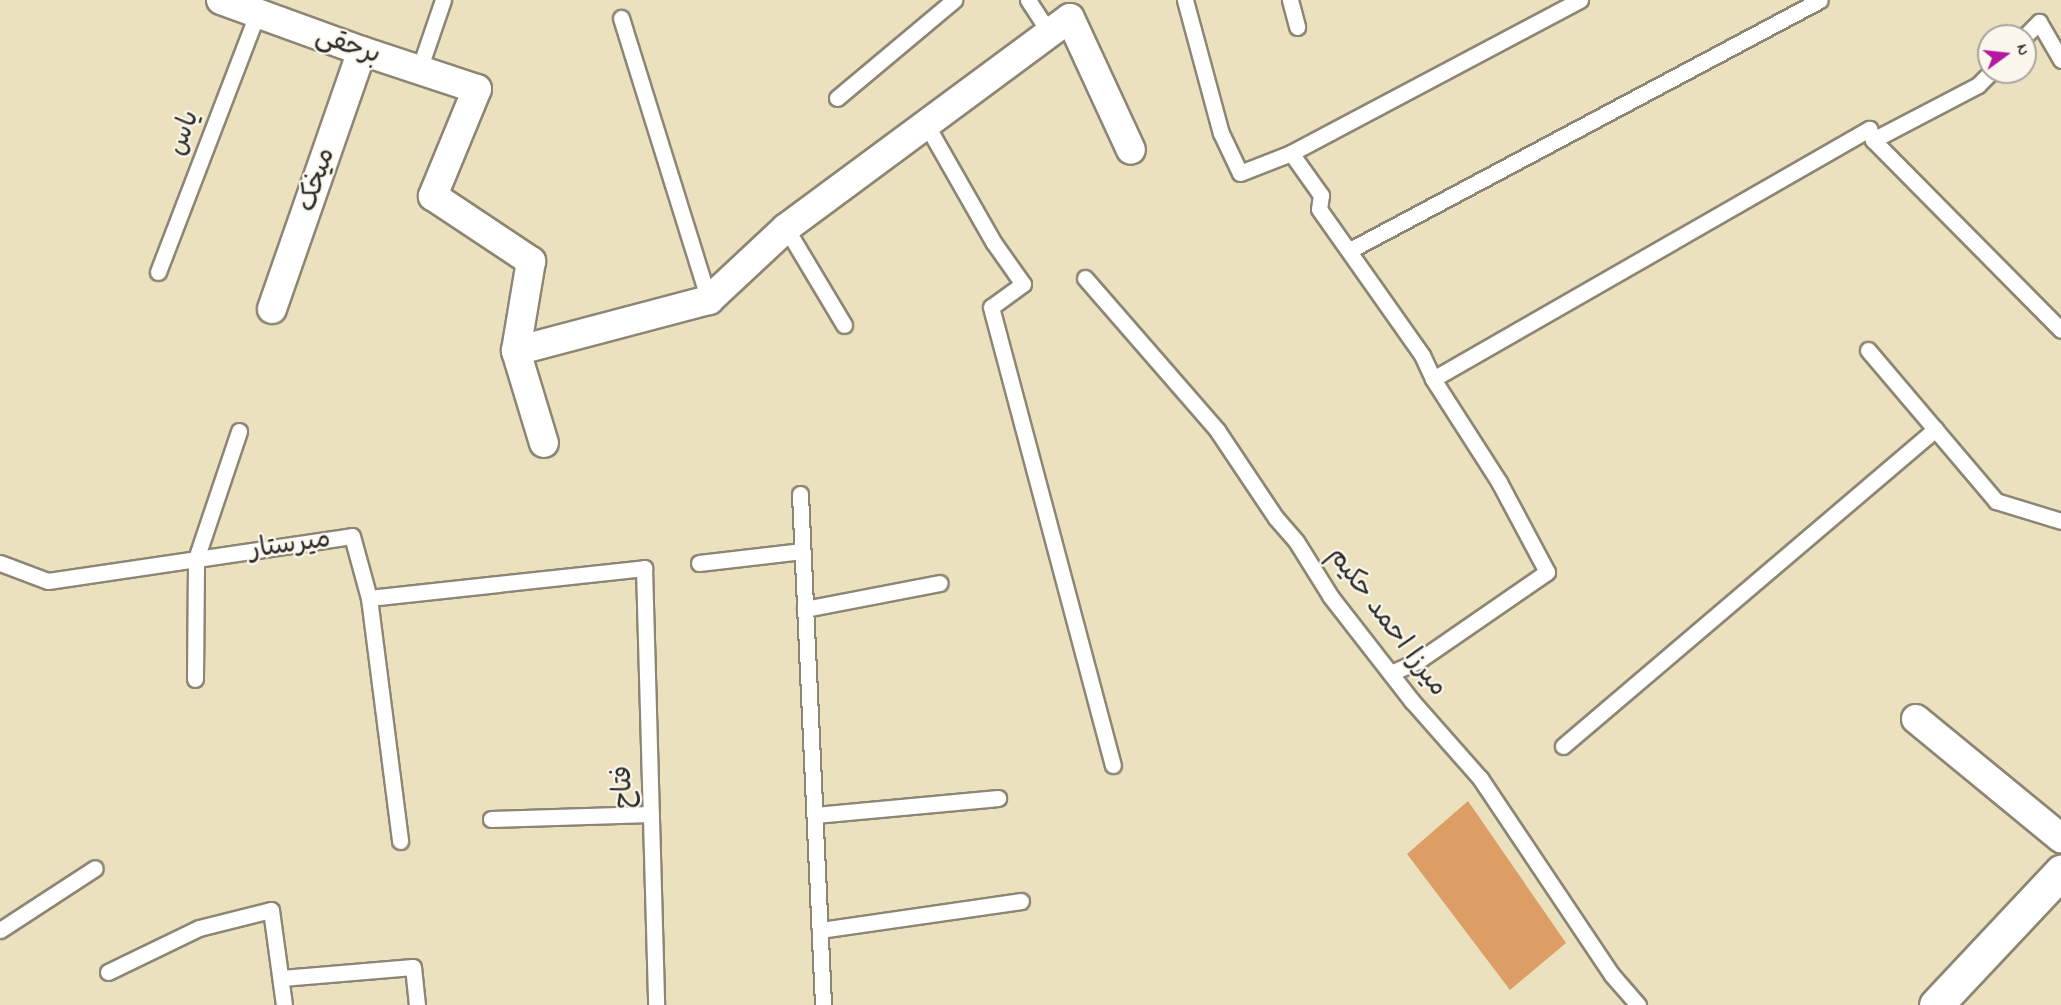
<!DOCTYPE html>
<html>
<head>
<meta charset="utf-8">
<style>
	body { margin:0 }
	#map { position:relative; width:2061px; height:1005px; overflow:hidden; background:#ece1be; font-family:"Indie Flower","Playpen Sans Arabic",sans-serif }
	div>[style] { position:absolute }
	.building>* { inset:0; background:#dc9e65 }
	.roads { filter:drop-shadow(2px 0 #8c8674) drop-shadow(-2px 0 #8c8674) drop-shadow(0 2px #8c8674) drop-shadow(0 -2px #8c8674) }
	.service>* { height:15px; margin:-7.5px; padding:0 7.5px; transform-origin:7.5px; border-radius:7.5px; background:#fff }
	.minor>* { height:28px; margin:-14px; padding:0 14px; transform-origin:14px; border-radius:14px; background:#fff }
	.tertiary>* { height:33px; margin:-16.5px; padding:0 16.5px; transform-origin:16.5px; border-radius:16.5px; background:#fff }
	span { translate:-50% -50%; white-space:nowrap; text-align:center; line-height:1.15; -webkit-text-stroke:4.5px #fbf7ec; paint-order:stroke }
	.street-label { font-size:27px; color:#2b2b2b }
	.north { position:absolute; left:1977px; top:24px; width:60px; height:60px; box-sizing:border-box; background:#fbf7ec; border:2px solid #a8a59f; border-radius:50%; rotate:75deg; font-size:16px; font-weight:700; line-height:24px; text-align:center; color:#2b2b2b }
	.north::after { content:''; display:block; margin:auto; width:21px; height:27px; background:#b5179e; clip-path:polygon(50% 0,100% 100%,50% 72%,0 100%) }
</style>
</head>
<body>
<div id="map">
	<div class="building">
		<div style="clip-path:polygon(1468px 801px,1566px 943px,1510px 990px,1407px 854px)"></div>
	</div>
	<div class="roads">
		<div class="service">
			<div style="left:1028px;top:0;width:42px;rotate:56.7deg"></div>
			<div style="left:1185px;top:0;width:138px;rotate:74.9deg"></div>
			<div style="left:1221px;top:133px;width:44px;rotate:64.6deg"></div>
			<div style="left:1240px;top:173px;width:55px;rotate:-21.4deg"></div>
			<div style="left:1291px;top:153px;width:327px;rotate:-27.9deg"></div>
			<div style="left:1290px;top:0;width:28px;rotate:75deg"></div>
			<div style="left:621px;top:18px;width:295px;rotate:72.7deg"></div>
			<div style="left:2025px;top:36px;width:20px;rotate:-45deg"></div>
			<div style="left:2039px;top:22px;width:44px;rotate:59.9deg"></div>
			<div style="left:419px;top:70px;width:74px;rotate:-71.1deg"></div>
			<div style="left:837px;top:98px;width:153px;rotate:-39.9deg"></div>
			<div style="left:926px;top:124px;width:137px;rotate:60.3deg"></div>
			<div style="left:994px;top:243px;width:50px;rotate:54.7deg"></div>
			<div style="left:1023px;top:284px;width:39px;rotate:144deg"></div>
			<div style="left:991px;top:307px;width:474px;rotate:75.1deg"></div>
			<div style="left:1873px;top:140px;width:119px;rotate:-27.6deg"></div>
			<div style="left:1978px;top:85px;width:18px;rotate:-45deg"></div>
			<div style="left:1291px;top:153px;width:52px;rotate:54.5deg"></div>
			<div style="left:1321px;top:195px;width:14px;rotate:98deg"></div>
			<div style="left:1319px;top:209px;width:179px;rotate:54.8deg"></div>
			<div style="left:1422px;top:355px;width:26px;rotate:65deg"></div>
			<div style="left:1433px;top:379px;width:122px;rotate:57.3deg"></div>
			<div style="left:1499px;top:482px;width:102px;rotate:61.9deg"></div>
			<div style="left:1547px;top:572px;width:157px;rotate:145.4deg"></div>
			<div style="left:1418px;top:661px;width:30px;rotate:156deg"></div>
			<div style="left:786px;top:228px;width:113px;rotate:59.1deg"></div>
			<div style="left:1350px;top:250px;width:532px;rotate:-28.01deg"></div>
			<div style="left:158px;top:272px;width:276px;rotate:-69deg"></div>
			<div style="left:1085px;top:278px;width:201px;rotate:49deg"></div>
			<div style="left:1217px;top:430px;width:106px;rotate:56.2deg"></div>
			<div style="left:1276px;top:518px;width:30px;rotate:49deg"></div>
			<div style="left:1296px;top:541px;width:66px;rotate:58deg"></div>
			<div style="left:1331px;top:597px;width:132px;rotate:52.1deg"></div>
			<div style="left:1412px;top:701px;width:103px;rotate:48.6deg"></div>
			<div style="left:1480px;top:778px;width:237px;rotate:56.2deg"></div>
			<div style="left:1612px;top:975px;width:40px;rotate:49deg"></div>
			<div style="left:1868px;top:350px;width:198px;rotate:49.7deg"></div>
			<div style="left:1996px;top:501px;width:68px;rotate:17.1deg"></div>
			<div style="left:1433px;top:379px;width:503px;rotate:-29.83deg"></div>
			<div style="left:1869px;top:129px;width:12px;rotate:70deg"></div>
			<div style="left:1873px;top:140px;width:267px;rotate:45.3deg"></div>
			<div style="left:800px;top:494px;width:512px;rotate:87.42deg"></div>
			<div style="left:0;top:563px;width:51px;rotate:20.6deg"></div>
			<div style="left:48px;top:581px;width:307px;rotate:-8.4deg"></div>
			<div style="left:352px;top:536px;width:64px;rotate:74.7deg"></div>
			<div style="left:369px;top:598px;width:277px;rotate:-6.2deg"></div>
			<div style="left:644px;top:568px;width:437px;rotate:88.4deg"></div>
			<div style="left:699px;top:563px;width:104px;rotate:-6.6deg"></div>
			<div style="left:369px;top:598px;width:245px;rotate:82.7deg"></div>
			<div style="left:805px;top:609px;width:137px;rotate:-10.9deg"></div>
			<div style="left:195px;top:679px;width:120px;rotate:-89.5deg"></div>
			<div style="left:196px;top:559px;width:135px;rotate:-71.4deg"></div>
			<div style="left:1563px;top:746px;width:489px;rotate:-40.4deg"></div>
			<div style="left:815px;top:815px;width:184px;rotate:-5.3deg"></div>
			<div style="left:491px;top:819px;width:160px;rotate:-1.8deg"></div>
			<div style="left:0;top:930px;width:113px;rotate:-33.1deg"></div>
			<div style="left:820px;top:930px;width:203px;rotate:-8.2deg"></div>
			<div style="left:108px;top:972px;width:101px;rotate:-25.8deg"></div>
			<div style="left:199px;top:928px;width:74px;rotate:-14deg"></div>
			<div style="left:271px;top:910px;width:96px;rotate:82.2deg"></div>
			<div style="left:282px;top:978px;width:131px;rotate:-4.8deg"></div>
			<div style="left:413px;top:967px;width:38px;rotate:84deg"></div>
		</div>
		<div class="minor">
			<div style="left:221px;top:0;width:150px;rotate:19.9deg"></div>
			<div style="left:362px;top:51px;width:121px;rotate:18.3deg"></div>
			<div style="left:477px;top:89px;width:116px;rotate:112.4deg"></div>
			<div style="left:433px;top:196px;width:118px;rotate:33.6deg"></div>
			<div style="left:531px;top:261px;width:91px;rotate:99.5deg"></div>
			<div style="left:516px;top:351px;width:96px;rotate:73.1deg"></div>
			<div style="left:272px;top:309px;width:273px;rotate:-70.8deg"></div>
			<div style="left:516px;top:351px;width:200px;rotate:-14.8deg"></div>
			<div style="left:709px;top:300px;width:105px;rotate:-43.1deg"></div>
			<div style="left:786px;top:228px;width:353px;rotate:-36.5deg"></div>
			<div style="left:1070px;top:18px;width:145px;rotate:65.2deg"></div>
			<div style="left:1916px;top:719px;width:188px;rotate:39.4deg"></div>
		</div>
		<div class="tertiary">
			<div style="left:1936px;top:1005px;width:183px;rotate:-46.8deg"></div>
		</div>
	</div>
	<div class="street-label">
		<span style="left:348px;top:46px;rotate:19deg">برحقی</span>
		<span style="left:184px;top:133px;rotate:-69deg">یاس</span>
		<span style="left:317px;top:180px;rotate:-71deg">میخک</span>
		<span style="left:290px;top:545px;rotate:-8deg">میرستار</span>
		<span style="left:1387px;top:622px;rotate:53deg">میرزا احمد حکیم</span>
		<span style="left:624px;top:787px;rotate:-92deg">فتاح</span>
	</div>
	<div class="north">N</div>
</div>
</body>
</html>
